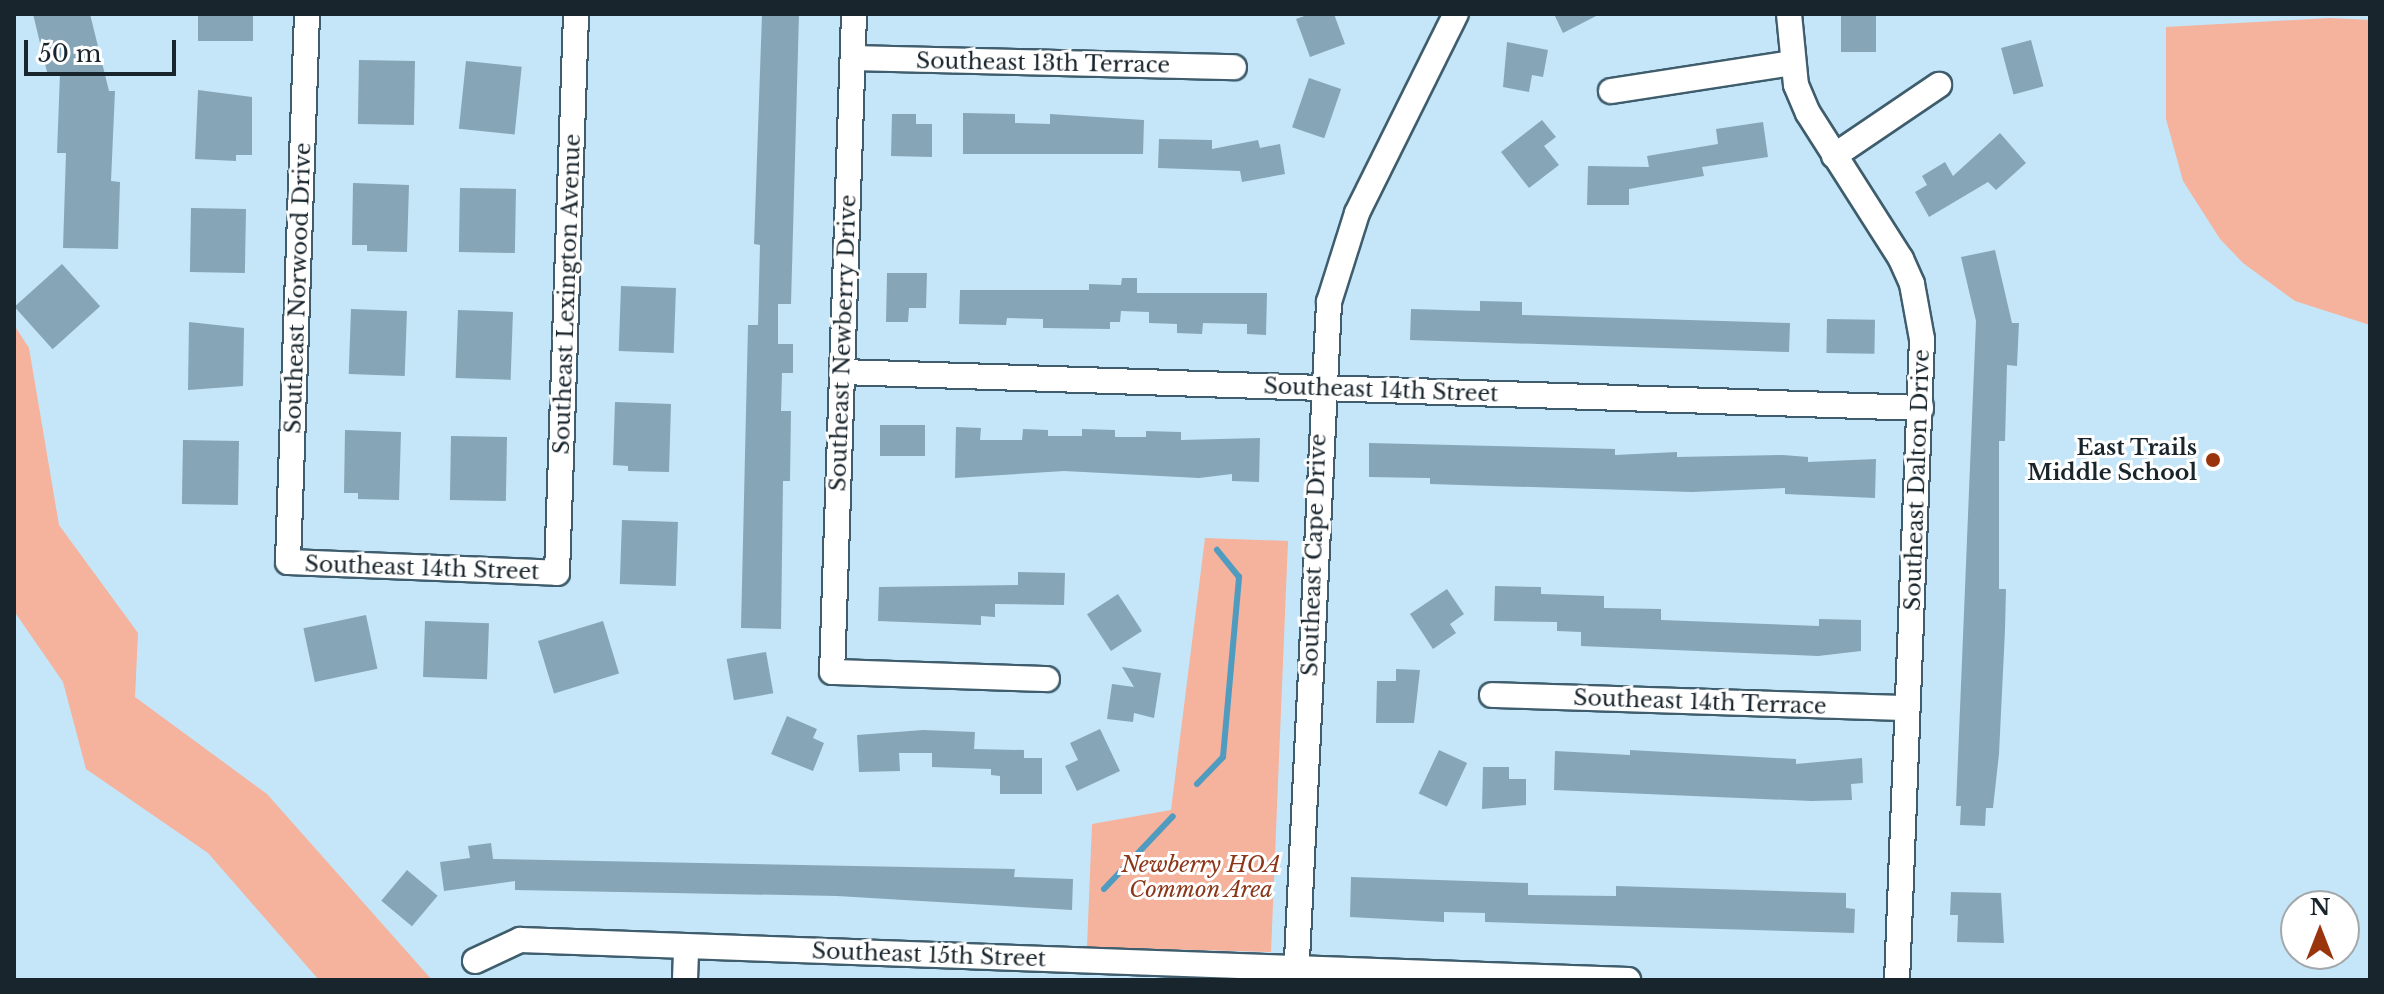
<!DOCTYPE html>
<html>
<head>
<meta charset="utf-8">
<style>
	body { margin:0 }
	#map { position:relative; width:2384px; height:994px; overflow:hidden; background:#c4e6f8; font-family:"Libre Baskerville",serif }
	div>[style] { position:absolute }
	.green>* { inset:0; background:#f5b29c }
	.stream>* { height:6px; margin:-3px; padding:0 3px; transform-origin:3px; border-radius:3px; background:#509bc0 }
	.building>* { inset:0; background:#86a6b7; transform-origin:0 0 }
	.roads { filter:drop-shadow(2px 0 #3f5d6c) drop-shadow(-2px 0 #3f5d6c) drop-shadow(0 2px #3f5d6c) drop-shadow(0 -2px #3f5d6c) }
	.minor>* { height:24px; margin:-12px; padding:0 12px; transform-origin:12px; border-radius:12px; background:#fff }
	.dots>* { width:22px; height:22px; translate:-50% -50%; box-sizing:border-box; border:4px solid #fff; border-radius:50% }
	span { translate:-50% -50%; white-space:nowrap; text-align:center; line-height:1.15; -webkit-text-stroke:6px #fff; paint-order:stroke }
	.street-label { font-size:22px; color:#19252c }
	.poi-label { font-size:22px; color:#19252c; font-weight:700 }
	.right { translate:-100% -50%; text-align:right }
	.park-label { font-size:22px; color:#8c371a; font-style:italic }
	.frame { position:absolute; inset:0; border:16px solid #19252c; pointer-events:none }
	.north { position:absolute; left:2280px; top:890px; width:80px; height:80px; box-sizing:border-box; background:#fff; border:2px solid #a3a8ab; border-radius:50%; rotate:0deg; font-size:22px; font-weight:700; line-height:32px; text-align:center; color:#19252c }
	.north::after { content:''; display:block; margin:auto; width:28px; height:36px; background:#9a340d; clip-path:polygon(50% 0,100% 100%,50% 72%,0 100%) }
	.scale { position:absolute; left:24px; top:40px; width:152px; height:36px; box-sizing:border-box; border:4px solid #19252c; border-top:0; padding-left:10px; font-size:24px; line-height:28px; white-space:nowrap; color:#19252c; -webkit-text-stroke:6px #fff; paint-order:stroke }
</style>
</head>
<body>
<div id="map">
	<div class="green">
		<div style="clip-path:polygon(2330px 18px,2370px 20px,2370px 325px,2295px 301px,2243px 263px,2220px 239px,2183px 181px,2166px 119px,2166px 27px)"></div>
		<div style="clip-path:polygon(14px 325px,29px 348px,59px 525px,138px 633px,135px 697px,267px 794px,432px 980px,319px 980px,208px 853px,86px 769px,63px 682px,14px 611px)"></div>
		<div style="clip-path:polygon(1205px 538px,1288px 541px,1271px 952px,1087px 947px,1092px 824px,1171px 810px)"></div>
	</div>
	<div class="stream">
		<div style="left:1197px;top:784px;width:37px;rotate:-46deg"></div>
		<div style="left:1223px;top:757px;width:181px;rotate:-84.9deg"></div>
		<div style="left:1239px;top:577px;width:35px;rotate:-129deg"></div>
		<div style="left:1104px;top:889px;width:100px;rotate:-46.6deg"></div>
	</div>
	<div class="building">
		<div style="clip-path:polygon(33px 14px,90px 14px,109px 91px,115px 91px,111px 181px,120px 182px,118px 249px,63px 248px,66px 153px,57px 153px,60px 73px,48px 76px)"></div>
		<div style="left:198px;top:14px;width:55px;height:27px"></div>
		<div style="clip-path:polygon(762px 14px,799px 14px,791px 304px,778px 304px,778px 344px,793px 344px,793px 373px,782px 373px,781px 411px,791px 411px,790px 481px,783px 481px,781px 629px,741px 628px,748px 325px,758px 325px,760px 245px,754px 244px)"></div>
		<div style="clip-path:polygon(1310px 14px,1334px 14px,1345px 44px,1310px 57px,1296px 19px)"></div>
		<div style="clip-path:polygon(1554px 14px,1600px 14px,1563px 33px)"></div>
		<div style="left:1841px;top:14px;width:35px;height:38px"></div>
		<div style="left:2031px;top:40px;width:48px;height:31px;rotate:75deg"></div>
		<div style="clip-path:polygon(1507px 42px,1548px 50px,1543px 77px,1532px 75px,1529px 92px,1503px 87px)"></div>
		<div style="left:359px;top:60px;width:56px;height:64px;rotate:1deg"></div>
		<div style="left:466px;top:61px;width:56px;height:68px;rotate:6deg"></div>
		<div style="left:1309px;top:78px;width:34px;height:52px;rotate:19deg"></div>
		<div style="clip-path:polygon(198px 90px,252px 97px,252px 155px,236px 155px,236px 161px,195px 159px)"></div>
		<div style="clip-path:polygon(963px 113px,1015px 114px,1015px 123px,1050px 124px,1050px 114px,1144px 120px,1143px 154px,963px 154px)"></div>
		<div style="clip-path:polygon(892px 114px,916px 114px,916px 124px,932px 124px,932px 157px,891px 156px)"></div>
		<div style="clip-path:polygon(1542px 120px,1556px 137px,1544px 146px,1559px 165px,1529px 188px,1501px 152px)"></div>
		<div style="clip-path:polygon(1763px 122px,1768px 157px,1702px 167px,1704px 176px,1629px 189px,1629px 205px,1587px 205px,1588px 166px,1649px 167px,1647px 156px,1718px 144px,1716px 129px)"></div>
		<div style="clip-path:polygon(2000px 133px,2026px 163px,1996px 190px,1988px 182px,1929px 217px,1915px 192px,1927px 185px,1922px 176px,1945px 162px,1953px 176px)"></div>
		<div style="clip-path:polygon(1159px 139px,1212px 140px,1212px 149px,1258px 140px,1260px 148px,1280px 144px,1285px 174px,1242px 182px,1240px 171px,1158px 168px)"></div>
		<div style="clip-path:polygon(353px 183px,409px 185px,407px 252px,367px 251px,367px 245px,352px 245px)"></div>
		<div style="left:460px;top:188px;width:56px;height:64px;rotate:1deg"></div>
		<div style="left:191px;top:208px;width:55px;height:64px;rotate:1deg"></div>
		<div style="clip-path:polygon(1995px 250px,2012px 323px,2019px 323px,2017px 366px,2007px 365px,2005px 441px,1999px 441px,1999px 589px,2006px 589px,2005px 630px,1999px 754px,1993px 808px,1986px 808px,1985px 826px,1960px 825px,1961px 806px,1956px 806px,1976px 321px,1961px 257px)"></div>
		<div style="left:62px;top:264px;width:57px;height:64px;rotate:48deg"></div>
		<div style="clip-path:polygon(887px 273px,927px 273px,926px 308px,909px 308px,908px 322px,886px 322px)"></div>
		<div style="clip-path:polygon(1122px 278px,1137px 278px,1137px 293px,1267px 293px,1266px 335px,1247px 334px,1247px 324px,1203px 323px,1202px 334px,1177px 333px,1177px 324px,1149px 323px,1149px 312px,1121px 311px,1120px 322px,1110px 322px,1110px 329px,1043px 328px,1043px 319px,1007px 318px,1006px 325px,959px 324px,960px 290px,1089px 290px,1089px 284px,1121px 285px)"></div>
		<div style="left:621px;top:286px;width:55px;height:65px;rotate:2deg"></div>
		<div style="clip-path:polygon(1480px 301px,1522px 302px,1522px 315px,1790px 323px,1789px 352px,1410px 340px,1411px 309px,1480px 311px)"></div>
		<div style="left:351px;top:309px;width:56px;height:65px;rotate:2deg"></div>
		<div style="left:458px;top:310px;width:55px;height:68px;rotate:2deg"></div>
		<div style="left:1827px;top:319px;width:48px;height:34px;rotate:1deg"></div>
		<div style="clip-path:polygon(189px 322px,244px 328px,243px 386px,188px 390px)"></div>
		<div style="clip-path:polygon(615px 402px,671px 404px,669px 472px,628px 471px,628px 466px,613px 465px)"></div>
		<div style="left:925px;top:425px;width:31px;height:45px;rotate:90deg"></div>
		<div style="clip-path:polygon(956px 427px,981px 428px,980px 440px,1022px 440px,1023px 429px,1048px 430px,1048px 436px,1082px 436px,1082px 429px,1115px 430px,1115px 437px,1146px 437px,1146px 431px,1181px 432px,1181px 440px,1260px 438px,1259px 482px,1232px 481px,1232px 474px,1199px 478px,1064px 471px,955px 478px)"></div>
		<div style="clip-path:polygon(345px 430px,401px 432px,399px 500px,358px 499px,358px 493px,344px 493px)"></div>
		<div style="left:451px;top:436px;width:56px;height:64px;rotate:1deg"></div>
		<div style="left:183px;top:440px;width:56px;height:64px;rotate:1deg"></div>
		<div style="clip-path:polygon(1369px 443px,1615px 449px,1615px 455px,1677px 452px,1677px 457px,1783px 455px,1808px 457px,1808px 462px,1876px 459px,1875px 498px,1785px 494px,1785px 488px,1692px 492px,1430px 484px,1430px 478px,1369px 477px)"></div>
		<div style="left:622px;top:520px;width:56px;height:64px;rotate:2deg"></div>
		<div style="clip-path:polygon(1018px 572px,1065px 573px,1064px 605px,995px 604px,995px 617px,981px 616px,981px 625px,878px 621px,879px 587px,1018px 585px)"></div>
		<div style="clip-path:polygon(1495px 586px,1541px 587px,1541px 594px,1604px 596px,1604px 608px,1661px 609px,1661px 620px,1819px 626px,1819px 619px,1861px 620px,1861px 651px,1818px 656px,1581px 646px,1581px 632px,1557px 631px,1557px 622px,1494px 621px)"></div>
		<div style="clip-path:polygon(1447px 589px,1464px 614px,1450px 624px,1456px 633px,1433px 649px,1410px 614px)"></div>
		<div style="left:1118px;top:594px;width:44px;height:37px;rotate:57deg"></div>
		<div style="left:366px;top:615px;width:55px;height:64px;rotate:78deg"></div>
		<div style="left:425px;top:621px;width:64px;height:56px;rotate:2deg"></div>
		<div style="left:603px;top:621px;width:55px;height:68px;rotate:73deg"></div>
		<div style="left:766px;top:652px;width:42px;height:40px;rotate:80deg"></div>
		<div style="clip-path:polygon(1122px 667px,1161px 673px,1154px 718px,1134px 713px,1133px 722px,1107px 719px,1112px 684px,1134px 687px)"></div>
		<div style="clip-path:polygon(1396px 669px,1420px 670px,1414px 723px,1376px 723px,1377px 681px,1396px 681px)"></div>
		<div style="clip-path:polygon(787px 716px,817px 729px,813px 738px,824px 743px,813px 771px,771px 754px)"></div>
		<div style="clip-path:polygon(1100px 729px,1120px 771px,1077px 791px,1065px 766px,1078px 760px,1070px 743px)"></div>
		<div style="clip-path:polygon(923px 730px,975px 732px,974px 749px,1024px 750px,1024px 758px,1042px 758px,1042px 794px,1000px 794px,1000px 776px,991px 775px,991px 769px,932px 767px,932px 753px,899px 753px,900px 771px,859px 772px,857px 735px)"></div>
		<div style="left:1439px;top:750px;width:31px;height:48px;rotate:25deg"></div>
		<div style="clip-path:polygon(1630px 750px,1796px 759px,1796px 764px,1862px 758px,1863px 783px,1851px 784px,1852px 800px,1811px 801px,1554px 790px,1555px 751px,1630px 755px)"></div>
		<div style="clip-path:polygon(1483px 767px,1509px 767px,1509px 779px,1526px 779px,1526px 805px,1482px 809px)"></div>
		<div style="clip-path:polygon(491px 843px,493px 859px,1015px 869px,1014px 877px,1073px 879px,1072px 910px,837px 896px,515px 890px,515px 881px,444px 891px,440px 862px,470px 858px,468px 846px)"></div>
		<div style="left:407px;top:870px;width:40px;height:40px;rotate:40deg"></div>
		<div style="clip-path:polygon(1351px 877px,1528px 883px,1528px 895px,1616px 896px,1616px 886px,1846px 893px,1846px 908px,1855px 909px,1854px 933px,1485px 922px,1485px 913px,1444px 912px,1444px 922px,1350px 917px)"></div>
		<div style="clip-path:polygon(1951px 892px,2001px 893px,2004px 943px,1957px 942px,1958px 915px,1950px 915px)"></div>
	</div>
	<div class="roads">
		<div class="minor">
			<div style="left:307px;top:14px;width:548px;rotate:91.99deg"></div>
			<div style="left:288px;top:562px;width:269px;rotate:2.3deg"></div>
			<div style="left:557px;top:573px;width:559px;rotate:-88.05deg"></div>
			<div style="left:854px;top:14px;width:658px;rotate:91.91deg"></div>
			<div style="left:832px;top:672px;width:215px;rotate:1.9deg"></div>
			<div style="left:1789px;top:14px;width:71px;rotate:84.4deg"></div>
			<div style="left:1796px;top:85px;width:30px;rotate:67deg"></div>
			<div style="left:1808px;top:113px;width:173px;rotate:57.5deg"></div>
			<div style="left:1901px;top:259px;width:27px;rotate:66deg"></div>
			<div style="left:1912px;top:284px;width:56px;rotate:79.7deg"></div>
			<div style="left:1922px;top:339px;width:641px;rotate:92.23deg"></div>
			<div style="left:853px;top:58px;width:381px;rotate:1.4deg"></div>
			<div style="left:1611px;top:91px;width:182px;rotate:-8.8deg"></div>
			<div style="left:1834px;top:156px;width:127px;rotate:-34.1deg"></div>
			<div style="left:842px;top:372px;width:1080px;rotate:1.91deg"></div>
			<div style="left:1492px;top:695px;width:415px;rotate:1.8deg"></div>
			<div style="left:475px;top:961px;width:50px;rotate:-25deg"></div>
			<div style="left:520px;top:940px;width:1109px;rotate:2.07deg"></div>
			<div style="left:685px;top:980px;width:33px;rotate:-88deg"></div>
			<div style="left:1296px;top:980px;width:679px;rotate:-87.21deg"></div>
			<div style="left:1329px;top:302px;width:93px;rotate:-72.5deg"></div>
			<div style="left:1357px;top:213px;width:222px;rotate:-63.6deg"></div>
		</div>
	</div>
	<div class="dots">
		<div style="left:2213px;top:460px;background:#9a340d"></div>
	</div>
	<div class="street-label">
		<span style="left:1043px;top:63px;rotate:1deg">Southeast 13th Terrace</span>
		<span style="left:298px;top:288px;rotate:-88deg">Southeast Norwood Drive</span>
		<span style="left:567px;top:294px;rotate:-88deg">Southeast Lexington Avenue</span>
		<span style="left:843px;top:343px;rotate:-88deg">Southeast Newberry Drive</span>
		<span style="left:1381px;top:390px;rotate:2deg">Southeast 14th Street</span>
		<span style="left:1917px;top:480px;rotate:-88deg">Southeast Dalton Drive</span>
		<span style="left:1314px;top:555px;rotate:-88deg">Southeast Cape Drive</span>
		<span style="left:422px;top:568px;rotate:2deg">Southeast 14th Street</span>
		<span style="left:1700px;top:702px;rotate:2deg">Southeast 14th Terrace</span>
		<span style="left:929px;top:955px;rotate:2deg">Southeast 15th Street</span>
	</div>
	<div class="poi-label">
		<span class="right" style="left:2197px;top:460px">East Trails<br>Middle School</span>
	</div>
	<div class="park-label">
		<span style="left:1201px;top:877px">Newberry HOA<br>Common Area</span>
	</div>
	<div class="frame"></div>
	<div class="north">N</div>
	<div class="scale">50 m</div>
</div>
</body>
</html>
